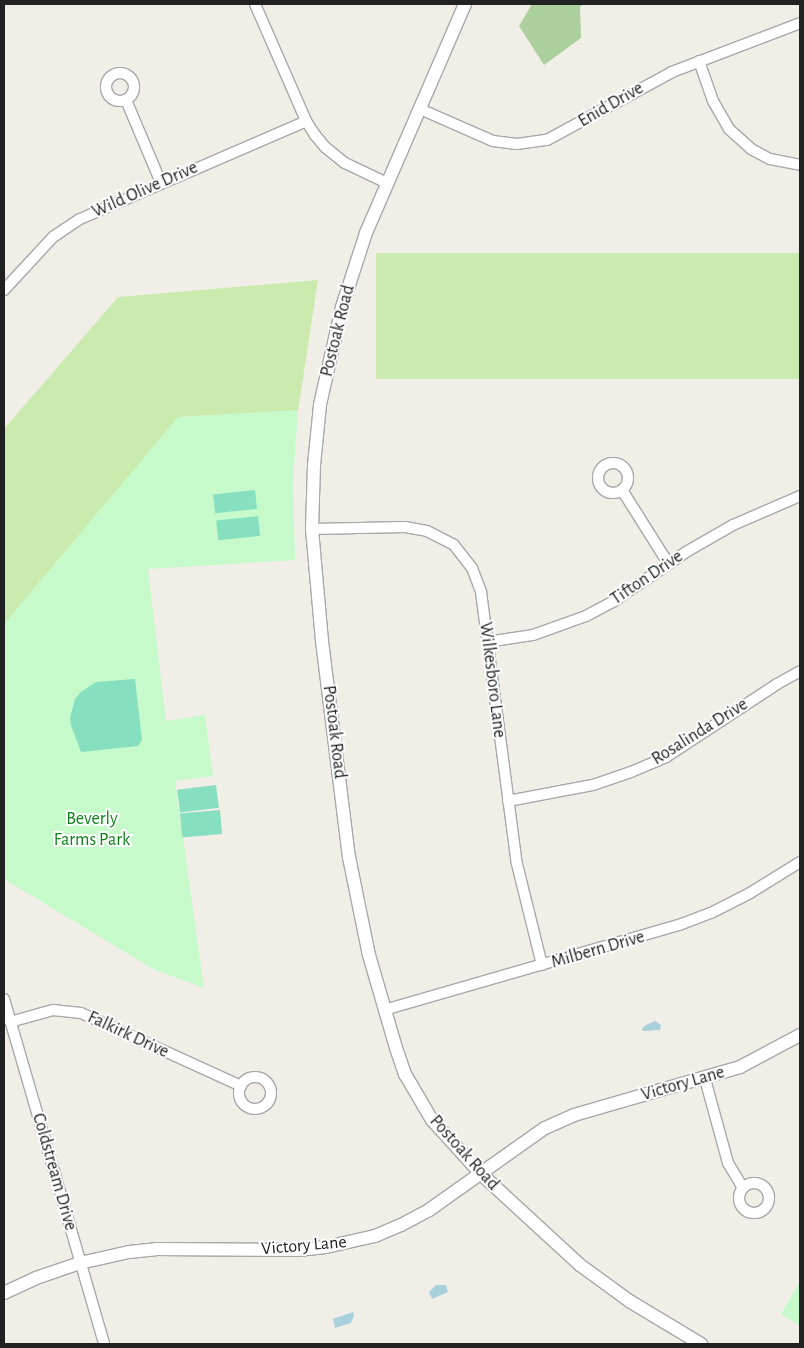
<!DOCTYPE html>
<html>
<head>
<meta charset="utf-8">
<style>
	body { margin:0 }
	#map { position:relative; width:804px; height:1348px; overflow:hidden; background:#f1eee8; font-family:"Alegreya Sans",sans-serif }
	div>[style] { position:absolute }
	.grass>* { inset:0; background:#cbebae; transform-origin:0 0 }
	.forest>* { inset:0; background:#abd09d }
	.park>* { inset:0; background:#c6facb }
	.pitch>* { inset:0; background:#86dfbf; transform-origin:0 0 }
	.water>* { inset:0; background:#a8d1de }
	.roads { filter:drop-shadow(1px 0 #a8a8a8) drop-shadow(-1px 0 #a8a8a8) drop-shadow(0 1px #a8a8a8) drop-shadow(0 -1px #a8a8a8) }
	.minor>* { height:10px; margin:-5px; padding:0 5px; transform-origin:5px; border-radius:5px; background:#fff }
	.minor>.ring { margin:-5px; padding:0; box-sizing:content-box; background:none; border:10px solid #fff; border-radius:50% }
	.tertiary>* { height:12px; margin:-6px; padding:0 6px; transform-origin:6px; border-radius:6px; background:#fff }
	span { translate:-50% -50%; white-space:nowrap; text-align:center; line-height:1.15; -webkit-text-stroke:4px #fff; paint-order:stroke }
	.street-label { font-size:18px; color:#212121 }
	.park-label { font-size:18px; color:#0c8218 }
	.frame { position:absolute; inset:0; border:5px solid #212121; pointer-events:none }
</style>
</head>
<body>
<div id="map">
	<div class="grass">
		<div style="left:800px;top:253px;width:126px;height:424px;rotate:90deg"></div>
		<div style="clip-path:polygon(318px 280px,298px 411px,179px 417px,4px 625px,4px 429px,118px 297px)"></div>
	</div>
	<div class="forest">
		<div style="clip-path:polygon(532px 4px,583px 4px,580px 7px,581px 38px,544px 65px,519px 26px)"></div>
	</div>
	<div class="park">
		<div style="clip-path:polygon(298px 410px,293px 481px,295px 560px,148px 569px,166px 721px,205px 715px,213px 776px,175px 781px,204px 988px,153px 969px,4px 879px,4px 624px,178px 417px)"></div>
		<div style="clip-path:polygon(800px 1281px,800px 1326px,781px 1314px)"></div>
	</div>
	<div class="pitch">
		<div style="left:255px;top:490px;width:19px;height:42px;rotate:84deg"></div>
		<div style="left:258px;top:516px;width:20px;height:42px;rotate:84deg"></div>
		<div style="clip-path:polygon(135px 679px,142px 740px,138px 746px,81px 752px,71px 725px,70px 718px,75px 699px,81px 692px,96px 682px)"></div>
		<div style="left:216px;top:785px;width:23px;height:39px;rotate:83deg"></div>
		<div style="left:220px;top:810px;width:24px;height:40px;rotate:85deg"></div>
	</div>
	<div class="water">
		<div style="clip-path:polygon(655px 1021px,661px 1025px,660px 1030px,643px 1031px,642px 1028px,646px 1025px)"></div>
		<div style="clip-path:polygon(436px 1285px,446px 1285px,448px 1292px,432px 1299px,429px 1292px)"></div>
		<div style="clip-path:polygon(353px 1312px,354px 1316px,351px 1323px,335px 1328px,333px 1319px)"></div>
	</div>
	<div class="roads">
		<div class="minor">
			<div style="left:255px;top:4px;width:128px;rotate:66.4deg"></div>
			<div style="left:306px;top:121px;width:17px;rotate:57deg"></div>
			<div style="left:315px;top:135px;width:16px;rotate:50deg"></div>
			<div style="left:325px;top:147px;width:26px;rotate:39deg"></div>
			<div style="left:345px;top:163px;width:47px;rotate:25.5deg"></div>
			<div style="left:699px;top:61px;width:42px;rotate:70.7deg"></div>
			<div style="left:713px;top:101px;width:32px;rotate:60deg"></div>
			<div style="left:729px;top:129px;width:30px;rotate:42deg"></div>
			<div style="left:751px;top:149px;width:21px;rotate:28deg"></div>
			<div style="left:770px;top:159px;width:31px;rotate:11deg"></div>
			<div class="ring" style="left:106px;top:73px;width:18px;height:18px"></div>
			<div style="left:126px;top:100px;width:90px;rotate:67.1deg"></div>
			<div style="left:420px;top:109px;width:80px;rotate:23.7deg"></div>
			<div style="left:493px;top:141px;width:24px;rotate:7deg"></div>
			<div style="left:517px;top:144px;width:30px;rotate:-8deg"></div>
			<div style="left:547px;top:140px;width:142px;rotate:-28.5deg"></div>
			<div style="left:672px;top:72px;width:137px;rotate:-20.9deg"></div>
			<div style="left:4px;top:290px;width:72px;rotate:-47.2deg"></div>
			<div style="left:53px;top:237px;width:32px;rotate:-34deg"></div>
			<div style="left:80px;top:219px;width:246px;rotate:-23.4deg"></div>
			<div class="ring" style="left:598px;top:463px;width:20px;height:20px"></div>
			<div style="left:622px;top:490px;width:86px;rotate:57.8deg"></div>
			<div style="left:312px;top:529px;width:93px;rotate:-1.2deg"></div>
			<div style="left:405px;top:527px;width:22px;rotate:10deg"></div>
			<div style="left:427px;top:531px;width:30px;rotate:27deg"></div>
			<div style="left:454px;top:545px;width:29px;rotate:52deg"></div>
			<div style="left:472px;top:568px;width:26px;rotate:69deg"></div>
			<div style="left:481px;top:592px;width:274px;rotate:82.5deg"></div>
			<div style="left:517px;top:864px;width:104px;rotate:76.1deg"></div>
			<div style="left:487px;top:642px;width:47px;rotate:-8.7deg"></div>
			<div style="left:533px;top:635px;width:56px;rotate:-19.7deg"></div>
			<div style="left:586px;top:616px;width:32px;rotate:-28deg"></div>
			<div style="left:614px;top:601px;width:87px;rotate:-34.2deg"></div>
			<div style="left:686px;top:552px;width:54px;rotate:-29.9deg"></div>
			<div style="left:733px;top:525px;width:73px;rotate:-23.4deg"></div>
			<div style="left:508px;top:801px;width:86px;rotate:-10.7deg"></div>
			<div style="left:593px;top:785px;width:40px;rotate:-18.9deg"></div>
			<div style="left:631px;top:772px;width:38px;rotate:-23deg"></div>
			<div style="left:666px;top:757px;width:133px;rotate:-33.3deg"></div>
			<div style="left:777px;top:684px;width:26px;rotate:-29deg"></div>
			<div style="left:4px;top:999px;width:359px;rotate:73.8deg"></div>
			<div style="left:384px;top:1010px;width:307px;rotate:-16.1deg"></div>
			<div style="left:679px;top:925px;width:34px;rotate:-21deg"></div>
			<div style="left:711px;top:913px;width:44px;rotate:-27.1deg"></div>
			<div style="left:750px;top:893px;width:59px;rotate:-31.8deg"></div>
			<div style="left:10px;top:1022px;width:45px;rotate:-15.6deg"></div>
			<div style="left:53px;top:1010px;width:28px;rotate:6deg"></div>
			<div style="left:81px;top:1013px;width:176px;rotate:24.5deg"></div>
			<div class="ring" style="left:239px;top:1077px;width:22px;height:22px"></div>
			<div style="left:705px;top:1079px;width:87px;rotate:74.7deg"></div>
			<div style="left:728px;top:1163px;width:29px;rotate:59deg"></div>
			<div class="ring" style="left:739px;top:1183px;width:20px;height:20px"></div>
		</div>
		<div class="tertiary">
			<div style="left:465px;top:4px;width:249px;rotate:113.4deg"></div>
			<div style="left:366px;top:233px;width:78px;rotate:108deg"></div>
			<div style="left:342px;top:307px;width:100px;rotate:102.7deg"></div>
			<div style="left:320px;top:405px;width:60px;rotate:95.7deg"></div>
			<div style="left:314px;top:465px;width:64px;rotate:91.8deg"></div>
			<div style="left:312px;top:529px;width:112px;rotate:84.9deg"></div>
			<div style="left:322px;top:641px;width:218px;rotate:82.9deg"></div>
			<div style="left:349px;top:857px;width:100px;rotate:78.5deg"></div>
			<div style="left:369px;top:955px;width:97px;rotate:73.8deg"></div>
			<div style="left:396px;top:1048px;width:28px;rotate:71deg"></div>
			<div style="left:405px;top:1074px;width:53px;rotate:59.6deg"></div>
			<div style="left:432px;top:1120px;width:72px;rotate:47.8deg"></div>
			<div style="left:480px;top:1173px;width:136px;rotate:42.6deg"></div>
			<div style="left:580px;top:1265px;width:63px;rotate:36deg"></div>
			<div style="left:631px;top:1302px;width:82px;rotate:31deg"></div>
			<div style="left:4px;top:1293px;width:35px;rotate:-25deg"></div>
			<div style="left:36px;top:1278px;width:46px;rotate:-18.8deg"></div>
			<div style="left:80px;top:1263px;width:50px;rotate:-12.7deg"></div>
			<div style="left:129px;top:1252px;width:27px;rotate:-6deg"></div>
			<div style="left:156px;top:1249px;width:142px;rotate:0.4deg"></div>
			<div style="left:298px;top:1250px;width:28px;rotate:-6deg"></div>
			<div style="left:326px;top:1247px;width:50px;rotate:-12.7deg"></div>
			<div style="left:375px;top:1236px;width:28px;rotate:-23deg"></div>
			<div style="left:401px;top:1225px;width:32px;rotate:-28deg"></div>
			<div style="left:429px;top:1210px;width:142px;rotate:-35.3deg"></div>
			<div style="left:545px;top:1128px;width:32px;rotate:-24deg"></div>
			<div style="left:574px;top:1115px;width:173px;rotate:-16.1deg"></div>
			<div style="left:740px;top:1067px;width:68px;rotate:-28.1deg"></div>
		</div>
	</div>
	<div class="street-label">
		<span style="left:611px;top:105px;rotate:-30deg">Enid Drive</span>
		<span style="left:145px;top:190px;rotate:-24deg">Wild Olive Drive</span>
		<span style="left:338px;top:331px;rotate:-76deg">Postoak Road</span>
		<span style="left:647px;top:578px;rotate:-34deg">Tifton Drive</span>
		<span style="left:492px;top:680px;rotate:83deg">Wilkesboro Lane</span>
		<span style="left:334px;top:732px;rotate:83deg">Postoak Road</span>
		<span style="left:700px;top:732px;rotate:-32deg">Rosalinda Drive</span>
		<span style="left:598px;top:950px;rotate:-16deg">Milbern Drive</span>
		<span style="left:128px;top:1035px;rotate:25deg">Falkirk Drive</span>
		<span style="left:683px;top:1084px;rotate:-16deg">Victory Lane</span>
		<span style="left:464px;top:1153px;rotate:48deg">Postoak Road</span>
		<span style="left:54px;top:1172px;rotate:74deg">Coldstream Drive</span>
		<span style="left:304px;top:1246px;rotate:-5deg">Victory Lane</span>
	</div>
	<div class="park-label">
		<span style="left:92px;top:830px">Beverly<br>Farms Park</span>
	</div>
	<div class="frame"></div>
</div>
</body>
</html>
